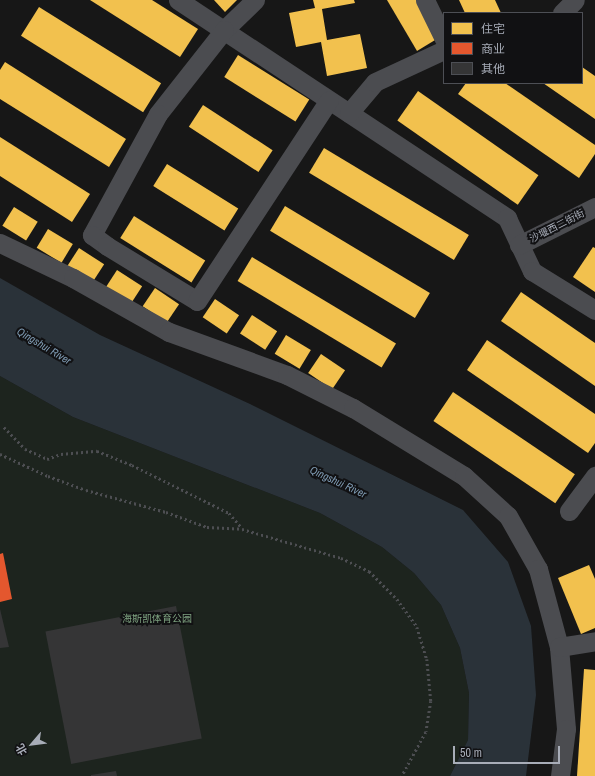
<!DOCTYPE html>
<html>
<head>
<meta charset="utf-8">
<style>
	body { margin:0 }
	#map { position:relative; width:595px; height:776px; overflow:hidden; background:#171717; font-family:"Archivo Narrow","Noto Sans SC",sans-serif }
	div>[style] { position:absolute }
	.green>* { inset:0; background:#1d241e }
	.water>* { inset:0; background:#2a3239 }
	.homes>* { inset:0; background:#f2c14e; transform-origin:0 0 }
	.shops>* { inset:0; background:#e4572e }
	.building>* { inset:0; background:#353536; transform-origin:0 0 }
	.path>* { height:2.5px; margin-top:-1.25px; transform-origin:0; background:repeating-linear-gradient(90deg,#4d4e52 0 2px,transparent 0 5px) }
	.minor>* { height:19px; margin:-9.5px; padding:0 9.5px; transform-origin:9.5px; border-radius:9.5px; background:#4b4c50 }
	span { translate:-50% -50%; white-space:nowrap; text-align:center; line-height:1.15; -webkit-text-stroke:4px #111113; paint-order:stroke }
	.street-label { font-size:10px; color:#a8adb8 }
	.park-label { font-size:10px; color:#7fa381 }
	.water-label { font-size:11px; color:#7f9bb3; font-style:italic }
	.legend { position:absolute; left:443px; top:12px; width:140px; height:72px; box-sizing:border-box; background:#111113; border:1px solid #4d4f55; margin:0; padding:5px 7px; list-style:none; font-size:12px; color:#a8adb8 }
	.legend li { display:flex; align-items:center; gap:8px; height:20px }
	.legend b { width:20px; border:1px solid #4d4f55 }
	.north { position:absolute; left:12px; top:724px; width:40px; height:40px; -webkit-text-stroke:3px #111113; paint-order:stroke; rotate:242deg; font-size:11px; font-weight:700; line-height:16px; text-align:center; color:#a8adb8 }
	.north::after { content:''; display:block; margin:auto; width:14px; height:18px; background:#a8adb8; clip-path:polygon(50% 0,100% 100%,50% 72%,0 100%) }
	.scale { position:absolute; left:453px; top:746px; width:107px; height:18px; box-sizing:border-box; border:2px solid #a8adb8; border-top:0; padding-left:5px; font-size:12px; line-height:14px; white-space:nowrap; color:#a8adb8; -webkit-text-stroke:3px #111113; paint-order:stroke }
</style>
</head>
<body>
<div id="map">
	<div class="green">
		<div style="clip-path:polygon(0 376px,73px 417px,320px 513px,382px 547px,414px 573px,441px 605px,460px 648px,469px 693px,468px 740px,450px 776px,0 776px)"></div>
	</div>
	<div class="water">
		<div style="clip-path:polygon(0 278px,100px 335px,250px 404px,463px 510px,508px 562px,531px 626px,536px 695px,526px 776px,450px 776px,468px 740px,469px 693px,460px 648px,441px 605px,414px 573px,382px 547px,320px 513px,73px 417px,0 376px)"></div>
	</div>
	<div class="homes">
		<div style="clip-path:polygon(90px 0,152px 0,198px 29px,180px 57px)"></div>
		<div style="clip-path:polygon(214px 0,237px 0,225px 12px)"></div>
		<div style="clip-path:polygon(313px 0,354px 0,355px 3px,322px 9px,327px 40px,360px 34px,367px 68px,327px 76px,321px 42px,296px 47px,289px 13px,315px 8px)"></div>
		<div style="clip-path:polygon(387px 0,417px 0,440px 37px,417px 51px)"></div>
		<div style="clip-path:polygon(459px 0,495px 0,501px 13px,465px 13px)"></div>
		<div style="left:39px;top:7px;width:144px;height:34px;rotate:32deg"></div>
		<div style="left:238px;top:55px;width:84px;height:26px;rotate:32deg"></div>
		<div style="clip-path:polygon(5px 62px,126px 139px,109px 167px,0 99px,0 70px)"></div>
		<div style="clip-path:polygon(582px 67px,595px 76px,595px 119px,543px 83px,582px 83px)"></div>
		<div style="clip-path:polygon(466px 83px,505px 83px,595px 145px,595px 154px,579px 178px,458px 94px)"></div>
		<div style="left:418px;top:91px;width:147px;height:36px;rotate:35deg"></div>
		<div style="left:203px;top:105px;width:83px;height:26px;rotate:33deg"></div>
		<div style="clip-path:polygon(0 137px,90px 194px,72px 222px,0 176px)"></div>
		<div style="left:324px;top:148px;width:169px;height:29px;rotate:31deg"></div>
		<div style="left:167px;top:164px;width:84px;height:26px;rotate:32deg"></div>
		<div style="left:285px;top:206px;width:169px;height:29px;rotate:31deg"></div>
		<div style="left:14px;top:207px;width:28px;height:22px;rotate:32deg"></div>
		<div style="left:134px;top:216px;width:84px;height:26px;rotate:32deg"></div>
		<div style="left:48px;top:229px;width:29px;height:22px;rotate:31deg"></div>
		<div style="clip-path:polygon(593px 247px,595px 248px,595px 292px,573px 277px)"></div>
		<div style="left:79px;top:248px;width:30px;height:22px;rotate:33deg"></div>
		<div style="left:252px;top:257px;width:168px;height:28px;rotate:31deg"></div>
		<div style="left:117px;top:270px;width:30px;height:22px;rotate:33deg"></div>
		<div style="left:155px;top:288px;width:29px;height:22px;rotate:34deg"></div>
		<div style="clip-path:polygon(521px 292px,595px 343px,595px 386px,501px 321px)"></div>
		<div style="left:215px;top:299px;width:29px;height:22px;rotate:34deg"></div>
		<div style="left:252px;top:315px;width:30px;height:22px;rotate:33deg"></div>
		<div style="left:286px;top:335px;width:29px;height:22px;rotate:31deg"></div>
		<div style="clip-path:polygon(487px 340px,595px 414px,595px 443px,588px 453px,467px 370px)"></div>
		<div style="left:321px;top:354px;width:29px;height:23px;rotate:34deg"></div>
		<div style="left:453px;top:392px;width:147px;height:35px;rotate:34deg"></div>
		<div style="clip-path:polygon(589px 565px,595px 579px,595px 628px,581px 634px,558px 578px)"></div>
		<div style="clip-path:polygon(584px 669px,595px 670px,595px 776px,577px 776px)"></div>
	</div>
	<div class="shops">
		<div style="clip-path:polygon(3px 553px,12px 599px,0 602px,0 554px)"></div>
	</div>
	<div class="building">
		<div style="left:176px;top:606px;width:135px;height:133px;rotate:79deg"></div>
		<div style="clip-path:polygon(0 609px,9px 647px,0 648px)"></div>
		<div style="clip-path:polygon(116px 771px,117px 776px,91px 776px,91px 775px)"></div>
	</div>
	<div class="path">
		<div style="left:4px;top:427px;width:30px;rotate:46deg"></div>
		<div style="left:25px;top:449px;width:24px;rotate:24deg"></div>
		<div style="left:47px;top:459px;width:15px;rotate:-20deg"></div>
		<div style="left:61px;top:454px;width:36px;rotate:-5deg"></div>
		<div style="left:97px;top:451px;width:38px;rotate:22deg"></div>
		<div style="left:132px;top:465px;width:108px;rotate:26.3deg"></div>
		<div style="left:229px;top:513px;width:20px;rotate:49deg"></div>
		<div style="left:0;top:454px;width:53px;rotate:24.6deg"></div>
		<div style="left:48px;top:476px;width:40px;rotate:20.2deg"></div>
		<div style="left:86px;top:490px;width:83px;rotate:15.4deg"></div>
		<div style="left:166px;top:512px;width:44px;rotate:20.1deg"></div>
		<div style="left:207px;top:527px;width:35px;rotate:3deg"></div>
		<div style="left:242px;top:529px;width:103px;rotate:16.3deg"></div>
		<div style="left:341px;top:558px;width:31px;rotate:25deg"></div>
		<div style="left:369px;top:571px;width:40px;rotate:45deg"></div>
		<div style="left:397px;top:599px;width:34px;rotate:54deg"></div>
		<div style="left:417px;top:627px;width:34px;rotate:73deg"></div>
		<div style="left:427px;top:659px;width:42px;rotate:84.6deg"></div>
		<div style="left:431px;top:701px;width:31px;rotate:99deg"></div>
		<div style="left:426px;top:732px;width:50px;rotate:118.6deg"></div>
	</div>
	<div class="minor">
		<div style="left:178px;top:0;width:395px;rotate:33.5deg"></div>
		<div style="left:507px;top:218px;width:59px;rotate:64.7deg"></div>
		<div style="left:532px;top:271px;width:74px;rotate:31.8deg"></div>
		<div style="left:255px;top:0;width:43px;rotate:135.9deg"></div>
		<div style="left:224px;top:30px;width:107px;rotate:128.2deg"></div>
		<div style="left:158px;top:114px;width:138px;rotate:118.6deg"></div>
		<div style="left:92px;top:235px;width:19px;rotate:36deg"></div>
		<div style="left:107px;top:246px;width:105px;rotate:31.4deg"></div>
		<div style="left:197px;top:301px;width:240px;rotate:-56.7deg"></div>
		<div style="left:425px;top:0;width:43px;rotate:64deg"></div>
		<div style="left:562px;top:13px;width:18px;rotate:-45deg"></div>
		<div style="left:349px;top:113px;width:40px;rotate:-50deg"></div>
		<div style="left:375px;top:82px;width:76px;rotate:-24.9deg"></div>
		<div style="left:0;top:243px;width:81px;rotate:25.6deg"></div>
		<div style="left:73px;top:278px;width:110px;rotate:29.4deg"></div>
		<div style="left:169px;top:332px;width:126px;rotate:20deg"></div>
		<div style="left:287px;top:375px;width:74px;rotate:26.6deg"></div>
		<div style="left:353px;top:408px;width:130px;rotate:31.5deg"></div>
		<div style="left:464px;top:476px;width:59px;rotate:42.3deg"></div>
		<div style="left:508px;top:516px;width:61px;rotate:60.5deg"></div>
		<div style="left:538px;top:569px;width:81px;rotate:74.9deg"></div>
		<div style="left:559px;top:647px;width:82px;rotate:85.1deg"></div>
		<div style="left:566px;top:729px;width:47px;rotate:97.3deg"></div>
		<div style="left:519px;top:245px;width:85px;rotate:-26.6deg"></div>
		<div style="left:569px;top:511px;width:44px;rotate:-53.4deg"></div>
		<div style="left:559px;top:647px;width:36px;rotate:-9deg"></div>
	</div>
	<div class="street-label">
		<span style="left:557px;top:226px;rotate:-27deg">沙堰西二街街</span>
	</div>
	<div class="park-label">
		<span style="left:157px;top:619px">海斯凯体育公园</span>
	</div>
	<div class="water-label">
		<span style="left:44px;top:346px;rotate:31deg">Qingshui River</span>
		<span style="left:338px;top:482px;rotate:25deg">Qingshui River</span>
	</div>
	<ul class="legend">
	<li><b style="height:11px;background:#f2c14e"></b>住宅</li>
	<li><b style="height:11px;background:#e4572e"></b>商业</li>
	<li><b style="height:11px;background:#353536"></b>其他</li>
	</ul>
	<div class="north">北</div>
	<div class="scale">50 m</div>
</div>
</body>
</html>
